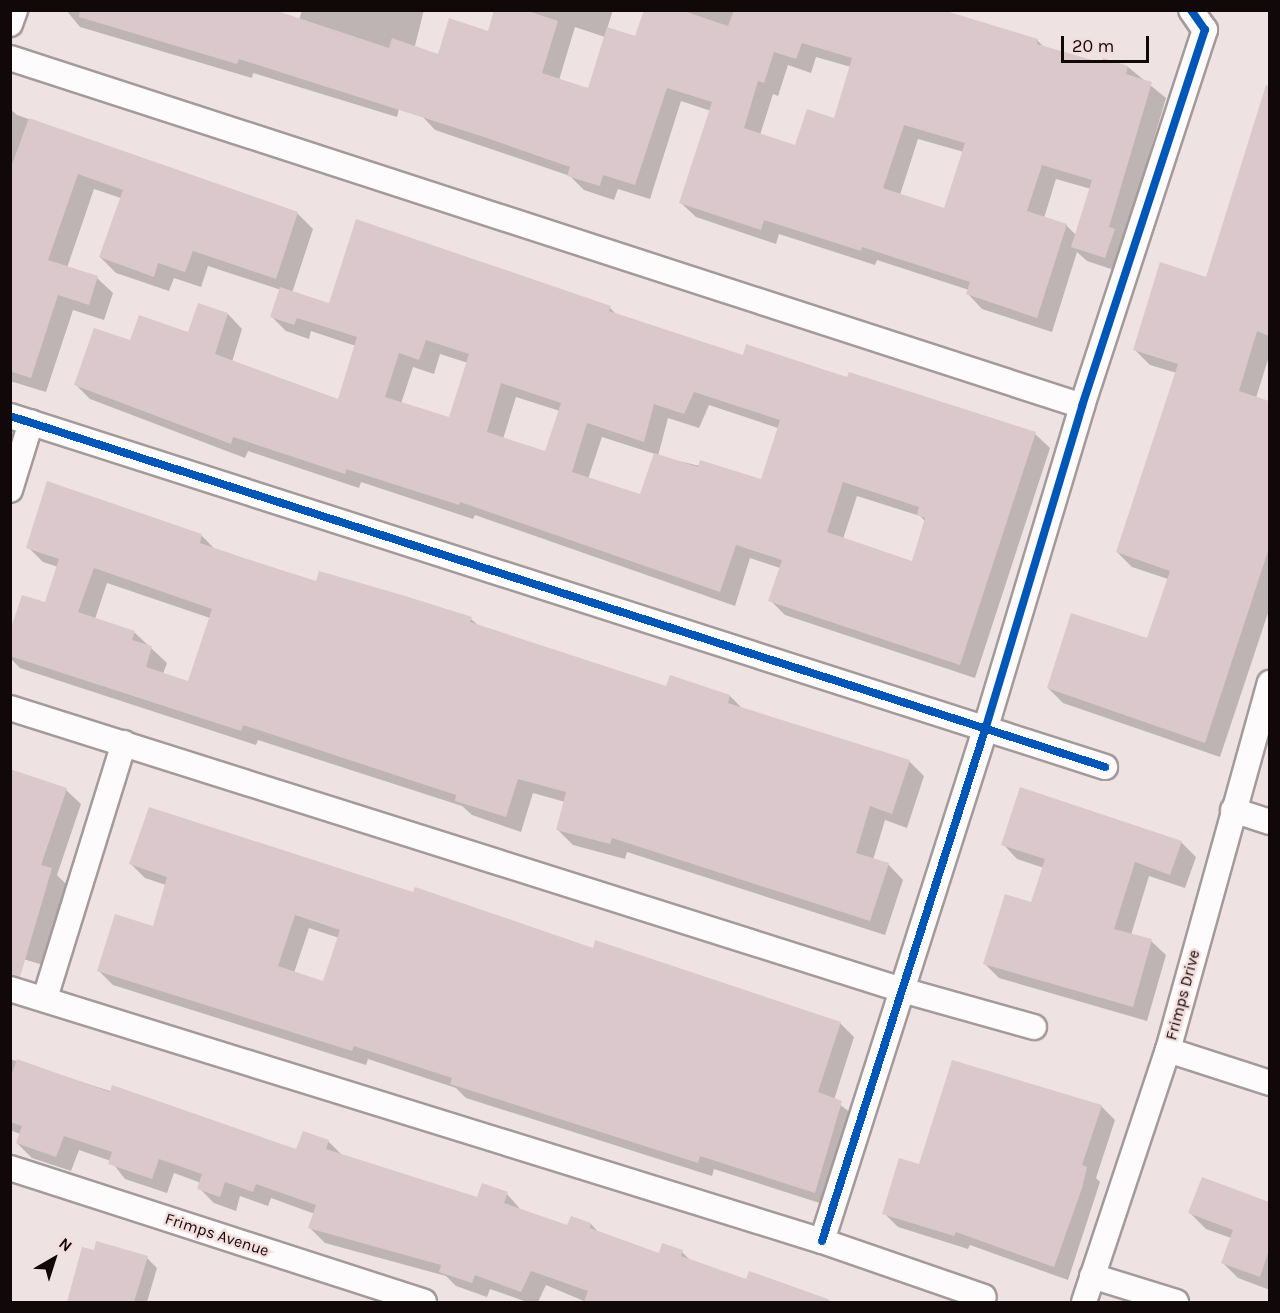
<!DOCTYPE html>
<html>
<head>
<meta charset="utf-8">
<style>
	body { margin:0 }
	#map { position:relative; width:1280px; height:1313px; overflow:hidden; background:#efe2e2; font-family:Karla,sans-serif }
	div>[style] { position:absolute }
	.shadow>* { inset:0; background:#0003 }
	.building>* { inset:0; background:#dbc8cd }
	.roads { filter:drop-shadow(2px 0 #a49a9a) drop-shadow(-2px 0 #a49a9a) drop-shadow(0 2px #a49a9a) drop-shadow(0 -2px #a49a9a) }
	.street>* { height:24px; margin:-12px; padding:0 12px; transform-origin:12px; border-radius:12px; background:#fdfbfb }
	.cycleway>* { height:8px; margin:-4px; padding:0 4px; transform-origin:4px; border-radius:4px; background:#0057b8 }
	span { translate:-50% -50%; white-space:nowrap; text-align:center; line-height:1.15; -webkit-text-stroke:4.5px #f5dcdc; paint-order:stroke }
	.street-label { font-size:16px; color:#110909 }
	.frame { position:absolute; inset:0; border:12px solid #110909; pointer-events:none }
	.north { position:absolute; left:24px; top:1229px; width:60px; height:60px; -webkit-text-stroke:4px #f5dcdc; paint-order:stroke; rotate:39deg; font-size:16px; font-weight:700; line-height:24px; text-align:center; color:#110909 }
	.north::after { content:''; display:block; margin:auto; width:21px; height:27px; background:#110909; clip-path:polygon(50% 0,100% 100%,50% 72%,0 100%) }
	.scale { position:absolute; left:1061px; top:36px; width:88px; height:27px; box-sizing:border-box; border:3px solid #110909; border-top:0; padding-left:8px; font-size:18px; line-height:21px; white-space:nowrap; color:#110909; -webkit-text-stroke:4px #f5dcdc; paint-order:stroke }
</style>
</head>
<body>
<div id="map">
	<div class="shadow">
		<div style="clip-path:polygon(66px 10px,271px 10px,299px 20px,302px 10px,424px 10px,397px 117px,253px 73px,252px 78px,80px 27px)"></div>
		<div style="clip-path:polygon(evenodd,496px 10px,613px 10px,607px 29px,636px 38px,645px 10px,938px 10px,1037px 40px,1045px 48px,1103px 65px,1128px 67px,1166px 98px,1124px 240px,1120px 272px,1087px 261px,1077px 252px,1052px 332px,982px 309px,968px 294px,969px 290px,877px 260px,875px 265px,779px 234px,776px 244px,696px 217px,681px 203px,711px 111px,681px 101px,650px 199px,618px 189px,614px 200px,584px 190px,570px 176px,435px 130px,421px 115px,488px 33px,496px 10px,575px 27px,605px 37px,589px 89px,559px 80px,575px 27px,496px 10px,816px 57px,851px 67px,835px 120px,796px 147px,760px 135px,773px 94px,778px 96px,788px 65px,811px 73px,816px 57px,496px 10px,918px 139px,964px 152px,945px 210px,900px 195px,918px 139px,496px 10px,1056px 179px,1091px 189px,1076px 235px,1066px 225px,1044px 218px,1056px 179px)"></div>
		<div style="clip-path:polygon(1270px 79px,1270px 353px,1256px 398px,1270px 403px,1270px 607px,1220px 757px,1063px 703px,1048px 688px,1147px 639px,1168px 579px,1132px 567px,1117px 552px,1177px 373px,1150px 365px,1135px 350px,1207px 278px)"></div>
		<div style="clip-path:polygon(evenodd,10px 109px,17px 115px,297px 213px,313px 229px,292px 293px,330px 305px,610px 308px,618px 316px,744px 356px,848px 379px,1035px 434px,1050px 448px,975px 678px,785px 615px,770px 600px,780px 568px,750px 558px,735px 606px,475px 515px,473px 519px,361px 482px,359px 488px,248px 451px,245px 458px,90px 399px,76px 385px,131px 342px,189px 334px,228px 314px,242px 329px,232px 362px,339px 401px,356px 346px,311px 331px,309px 339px,286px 331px,272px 317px,281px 290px,208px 266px,201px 287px,174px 278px,169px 291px,116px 273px,100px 257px,121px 198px,94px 189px,67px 268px,97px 278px,113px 293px,104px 320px,73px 310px,46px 392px,10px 381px,10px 109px,440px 354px,468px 363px,450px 419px,401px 404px,413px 367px,434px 374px,440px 354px,10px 109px,516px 397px,560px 411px,546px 453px,503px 439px,516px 397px,10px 109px,709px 405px,778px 428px,762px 481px,658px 456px,668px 418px,699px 428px,709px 405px,10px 109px,602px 437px,655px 454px,641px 496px,588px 479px,602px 437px,10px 109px,857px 496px,920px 516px,926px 522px,913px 562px,843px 539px,857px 496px)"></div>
		<div style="clip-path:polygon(evenodd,202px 536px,216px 550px,317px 583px,471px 619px,479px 626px,667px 688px,730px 696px,743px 709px,909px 761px,924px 776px,907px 828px,885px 820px,873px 860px,888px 864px,903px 880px,885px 935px,627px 852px,625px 859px,573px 845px,558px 830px,565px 802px,533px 793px,521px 832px,472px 815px,462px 806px,258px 740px,256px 745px,20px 668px,10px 658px,10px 636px,46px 604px,58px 567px,43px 562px,28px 547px,202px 536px,107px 583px,210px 618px,189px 682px,163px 674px,167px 663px,134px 632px,95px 619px,107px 583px)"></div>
		<div style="clip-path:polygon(66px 790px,81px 804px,57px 875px,66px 884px,43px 965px,10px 955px)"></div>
		<div style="clip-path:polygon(1181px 842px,1196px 857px,1185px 888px,1149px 876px,1131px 935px,1151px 941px,1166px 955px,1147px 1021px,999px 978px,984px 963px,1032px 904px,1044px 868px,1017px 859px,1003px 844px)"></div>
		<div style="clip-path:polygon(evenodd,131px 864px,594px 950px,840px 1023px,854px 1037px,834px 1100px,856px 1117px,829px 1206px,714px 1169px,712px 1176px,466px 1098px,456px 1088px,368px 1059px,366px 1065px,113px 985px,99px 971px,154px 928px,166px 885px,145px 878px,131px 864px,309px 928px,339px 938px,324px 983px,294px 973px,309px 928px)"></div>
		<div style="clip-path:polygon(10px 1059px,297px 1151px,328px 1141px,343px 1156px,478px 1199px,507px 1194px,522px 1211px,568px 1227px,591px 1224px,600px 1234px,659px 1255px,682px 1252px,692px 1262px,747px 1281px,750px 1273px,833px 1302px,586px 1302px,546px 1285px,538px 1302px,527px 1302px,490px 1289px,487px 1297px,456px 1286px,446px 1276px,325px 1243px,310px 1228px,315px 1214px,271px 1198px,268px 1206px,240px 1196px,236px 1211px,214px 1203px,199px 1188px,201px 1183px,174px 1173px,167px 1193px,125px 1179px,111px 1161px,79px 1150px,71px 1171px,32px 1158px,17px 1143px,20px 1134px,10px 1130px)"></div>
		<div style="clip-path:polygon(1101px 1106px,1115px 1120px,1096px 1178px,1100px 1182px,1068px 1280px,970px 1245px,968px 1249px,898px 1227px,884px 1213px,920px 1165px)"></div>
		<div style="clip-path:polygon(1202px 1179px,1270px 1204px,1270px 1290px,1238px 1278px,1222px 1262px,1231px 1238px,1206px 1229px,1190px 1213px)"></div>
		<div style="clip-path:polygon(147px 1258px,157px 1268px,147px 1302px,69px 1300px)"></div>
	</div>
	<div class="building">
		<div style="clip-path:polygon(evenodd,80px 10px,274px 10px,389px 48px,392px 38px,438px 54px,449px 18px,488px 31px,494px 10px,525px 10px,558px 21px,542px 73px,588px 88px,607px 27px,635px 36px,644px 10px,681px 10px,728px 26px,734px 10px,943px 10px,1038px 39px,1037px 44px,1102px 63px,1103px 58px,1128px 66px,1126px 74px,1152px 82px,1109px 227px,1115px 229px,1105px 258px,1071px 247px,1092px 180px,1042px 165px,1027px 211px,1067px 224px,1037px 318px,966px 294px,970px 282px,862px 247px,861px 251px,764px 220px,761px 230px,679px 203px,712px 102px,667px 88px,635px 185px,603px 175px,600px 186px,567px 176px,570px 167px,481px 136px,239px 59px,237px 64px,79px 17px,80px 10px,802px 43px,852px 58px,834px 118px,807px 109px,795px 145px,744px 128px,758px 81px,764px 83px,774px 52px,796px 59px,802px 43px,80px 10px,904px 125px,965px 143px,944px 208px,883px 188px,904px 125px)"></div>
		<div style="clip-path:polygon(1266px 85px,1269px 86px,1269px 336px,1257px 331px,1239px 391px,1269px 401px,1269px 548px,1205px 743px,1047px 688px,1071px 613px,1147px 638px,1170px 571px,1116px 552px,1178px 364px,1133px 350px,1160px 262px,1206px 277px)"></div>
		<div style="clip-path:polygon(29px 118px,298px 212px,276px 279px,193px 251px,185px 272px,158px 263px,154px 277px,99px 257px,123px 190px,78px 174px,48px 260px,98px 276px,89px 305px,58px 295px,31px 378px,10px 371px,10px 170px)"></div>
		<div style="clip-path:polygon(evenodd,356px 219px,611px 306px,609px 311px,743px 355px,746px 344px,847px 377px,849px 372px,1036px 432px,960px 665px,768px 601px,782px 560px,736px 545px,720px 592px,460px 502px,459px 505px,346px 469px,345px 474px,233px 437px,231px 444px,74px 385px,94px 328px,130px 340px,139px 315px,188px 332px,198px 303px,228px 313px,215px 354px,338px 399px,357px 337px,297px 318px,294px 325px,270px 317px,280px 287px,329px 303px,356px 219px,426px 340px,469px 354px,449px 417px,385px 397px,399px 353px,419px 360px,426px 340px,356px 219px,501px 383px,561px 403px,545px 451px,487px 432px,501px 383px,356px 219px,694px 392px,780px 420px,761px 479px,700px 460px,698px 467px,654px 453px,640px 494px,572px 472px,587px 423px,644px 442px,654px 404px,684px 414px,694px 392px,356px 219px,843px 482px,919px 507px,917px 515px,925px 518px,912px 561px,827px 532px,843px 482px)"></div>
		<div style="clip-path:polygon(evenodd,47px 481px,202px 534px,200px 543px,247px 559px,316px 581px,319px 571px,402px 595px,472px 617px,470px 622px,666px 686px,670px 675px,730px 695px,728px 703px,910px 760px,892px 814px,870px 806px,856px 853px,889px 863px,870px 921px,612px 838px,610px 844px,556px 830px,566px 792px,518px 779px,506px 817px,455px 801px,456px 795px,243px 725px,241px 731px,10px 656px,10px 631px,22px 595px,45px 602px,59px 559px,26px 548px,47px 481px,94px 568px,212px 609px,188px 681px,146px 667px,152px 646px,132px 640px,135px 631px,78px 612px,94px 568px)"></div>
		<div style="clip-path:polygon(10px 769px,67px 788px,41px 865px,52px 868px,20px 977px,10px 975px)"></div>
		<div style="clip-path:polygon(1020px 787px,1182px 841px,1170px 875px,1135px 862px,1114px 929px,1152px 939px,1133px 1007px,983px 964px,1005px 894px,1031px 902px,1045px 859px,1001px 845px)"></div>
		<div style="clip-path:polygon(evenodd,149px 807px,413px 892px,415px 887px,593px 948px,595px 940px,841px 1022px,818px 1092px,842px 1101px,815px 1193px,700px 1156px,698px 1163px,450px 1084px,452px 1078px,354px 1046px,352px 1051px,97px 971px,115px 914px,153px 926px,167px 877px,129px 864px,149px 807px,295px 915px,340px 930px,323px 981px,278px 966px,295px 915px)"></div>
		<div style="clip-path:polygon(17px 1059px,110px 1092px,112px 1085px,296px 1149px,303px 1131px,329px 1140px,326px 1149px,477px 1197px,482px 1183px,508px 1192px,504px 1203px,567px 1225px,571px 1216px,591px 1223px,590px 1228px,659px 1253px,662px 1243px,683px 1250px,681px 1256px,746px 1279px,749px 1271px,828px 1299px,827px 1302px,584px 1302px,588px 1291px,531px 1271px,521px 1292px,475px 1275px,472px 1283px,439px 1272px,441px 1265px,308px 1228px,316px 1205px,256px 1184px,253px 1192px,225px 1182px,220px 1197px,197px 1189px,202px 1174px,159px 1159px,152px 1179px,108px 1164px,112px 1152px,64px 1136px,56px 1157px,16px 1143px,22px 1126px,10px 1122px,10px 1079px)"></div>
		<div style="clip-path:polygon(952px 1060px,1102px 1105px,1082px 1165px,1087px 1167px,1082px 1188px,1054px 1267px,956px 1232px,954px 1236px,882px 1214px,899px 1158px,919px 1164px)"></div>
		<div style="clip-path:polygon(1202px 1177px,1269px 1202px,1269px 1250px,1260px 1277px,1221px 1263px,1233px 1230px,1188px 1213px)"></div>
		<div style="clip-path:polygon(96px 1241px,148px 1256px,134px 1302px,67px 1302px,82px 1247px,94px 1250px)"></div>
	</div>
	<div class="roads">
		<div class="street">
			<div style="left:10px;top:24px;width:15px;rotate:-70deg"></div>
			<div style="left:10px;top:58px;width:1127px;rotate:17.98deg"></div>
			<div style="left:10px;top:416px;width:1150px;rotate:17.77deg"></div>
			<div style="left:10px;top:490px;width:71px;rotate:-72.8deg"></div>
			<div style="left:10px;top:708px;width:936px;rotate:17.54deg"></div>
			<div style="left:902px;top:990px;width:137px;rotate:15.7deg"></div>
			<div style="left:1233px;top:810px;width:39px;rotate:18deg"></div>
			<div style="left:10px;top:989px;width:850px;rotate:17.24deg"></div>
			<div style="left:822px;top:1241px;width:171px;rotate:19.1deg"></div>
			<div style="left:45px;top:998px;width:267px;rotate:-72.8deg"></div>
			<div style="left:1168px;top:1050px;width:107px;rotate:17.9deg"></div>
			<div style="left:10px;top:1168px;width:435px;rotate:17.9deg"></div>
			<div style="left:822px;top:1241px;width:536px;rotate:-72.31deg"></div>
			<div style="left:985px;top:730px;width:338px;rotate:-73.3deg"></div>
			<div style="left:1082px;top:406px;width:396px;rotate:-71.9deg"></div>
			<div style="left:1205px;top:30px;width:24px;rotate:-125deg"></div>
			<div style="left:1092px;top:1276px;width:88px;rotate:17.2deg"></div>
			<div style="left:1084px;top:1302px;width:266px;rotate:-71.6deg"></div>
			<div style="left:1168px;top:1050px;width:381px;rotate:-74.5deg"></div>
		</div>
	</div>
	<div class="cycleway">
		<div style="left:10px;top:416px;width:1150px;rotate:17.77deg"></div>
		<div style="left:822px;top:1241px;width:536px;rotate:-72.31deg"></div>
		<div style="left:985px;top:730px;width:338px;rotate:-73.3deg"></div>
		<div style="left:1082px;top:406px;width:396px;rotate:-71.9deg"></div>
		<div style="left:1205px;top:30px;width:24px;rotate:-125deg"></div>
	</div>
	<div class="street-label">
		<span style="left:1183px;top:995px;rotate:-75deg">Frimps Drive</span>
		<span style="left:217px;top:1235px;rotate:18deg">Frimps Avenue</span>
	</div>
	<div class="frame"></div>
	<div class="north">N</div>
	<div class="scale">20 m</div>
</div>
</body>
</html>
